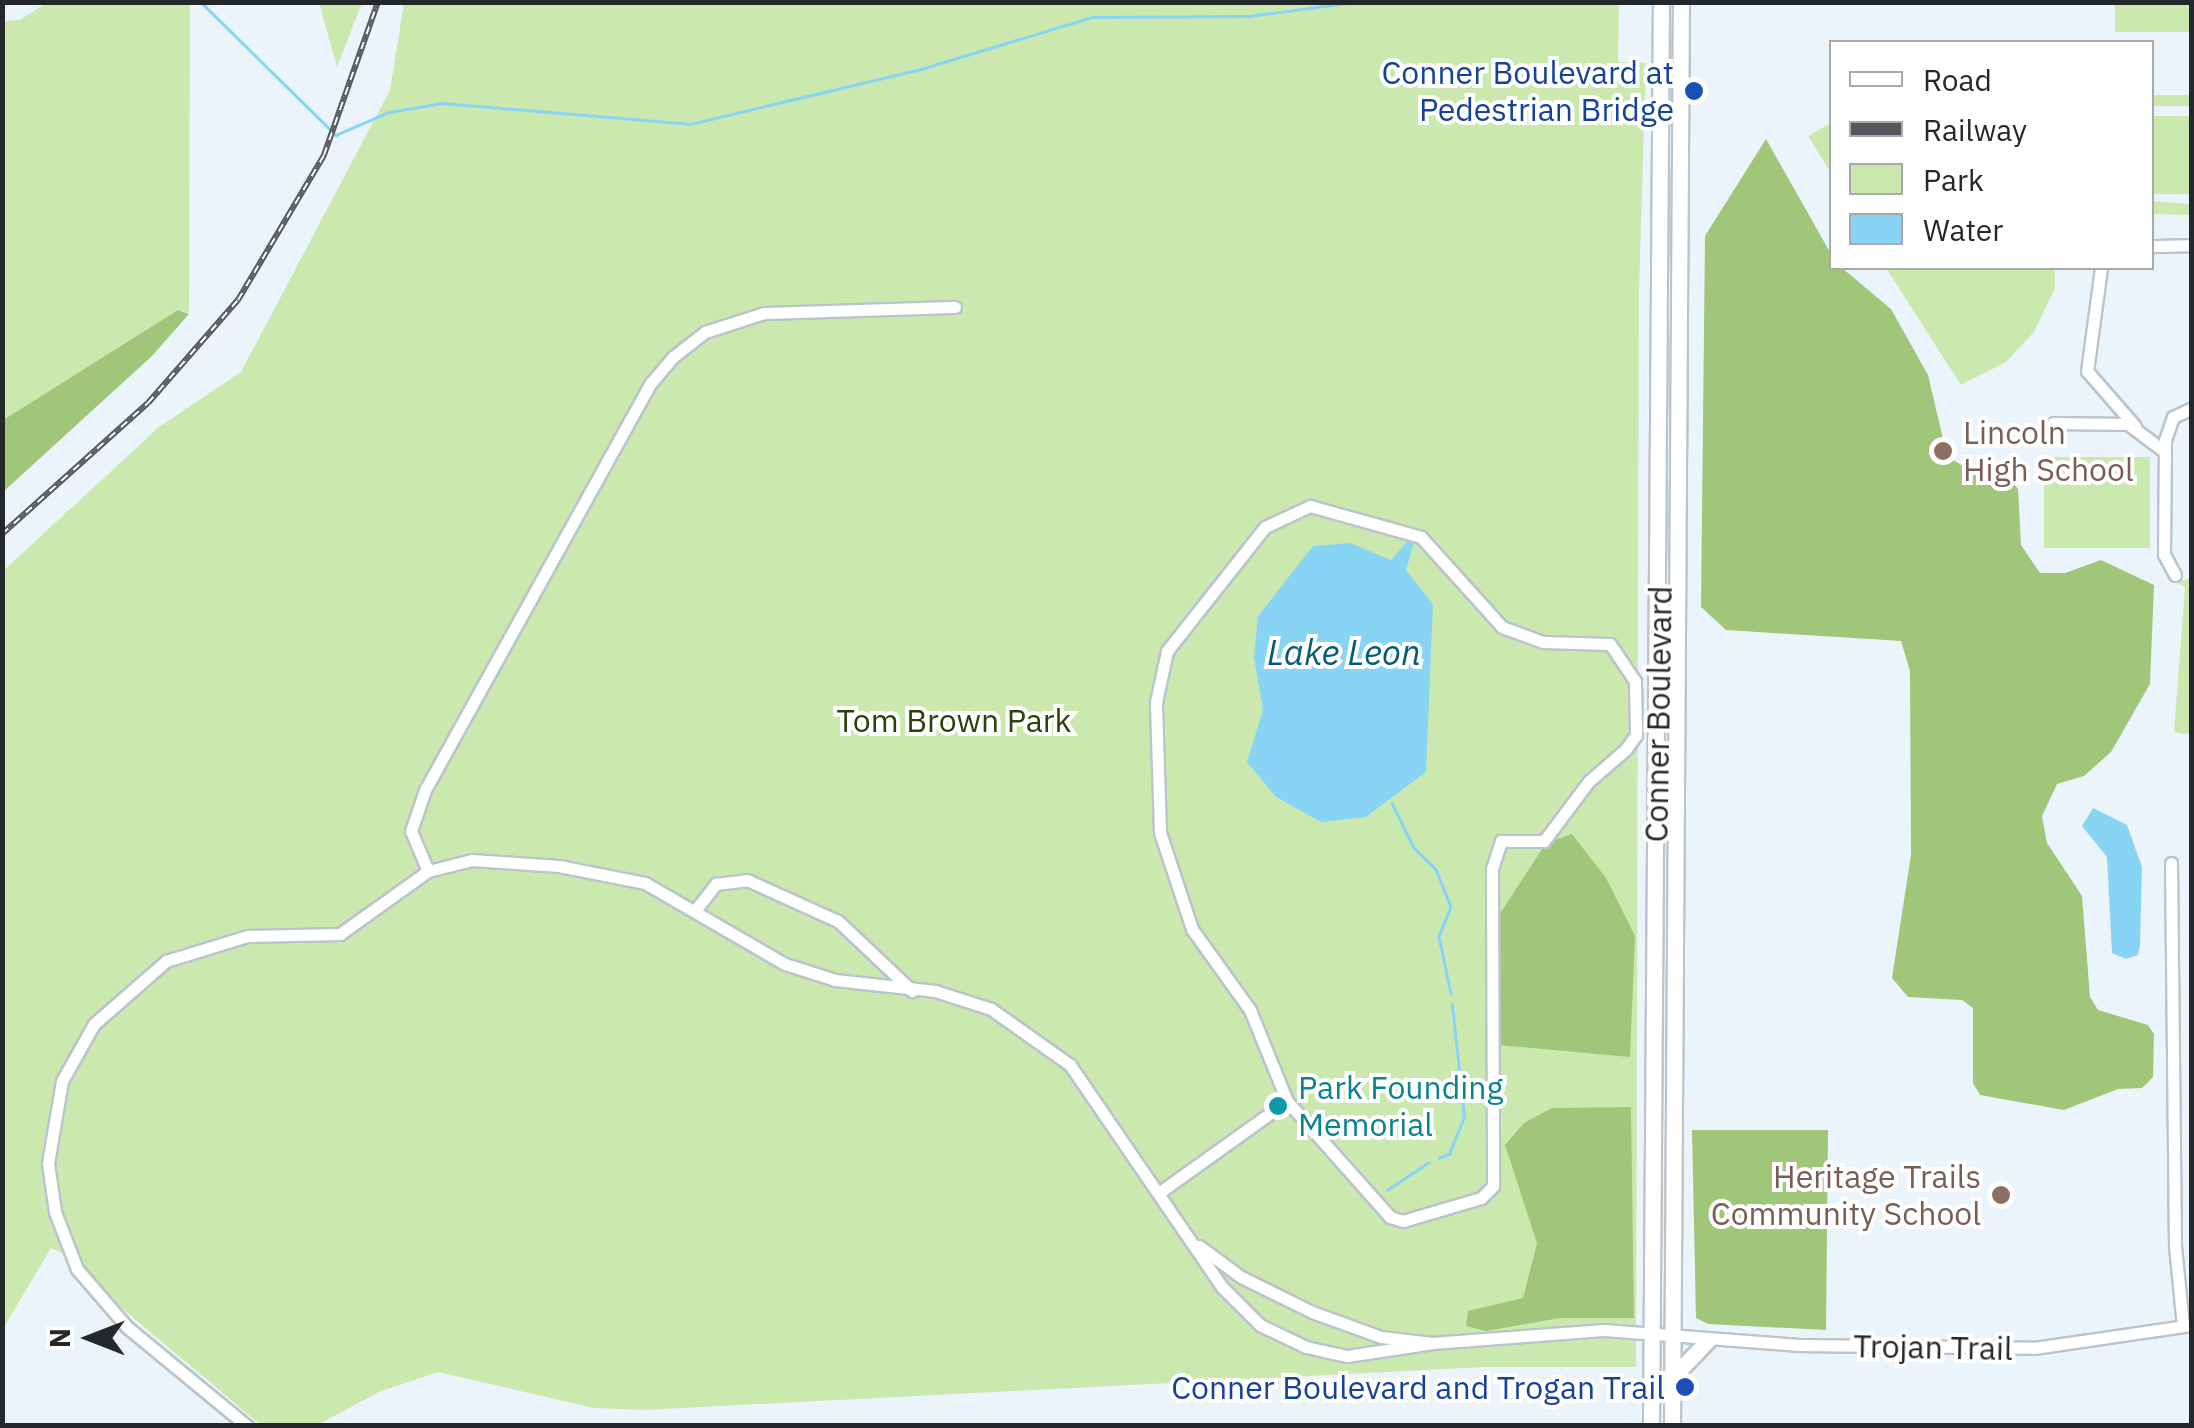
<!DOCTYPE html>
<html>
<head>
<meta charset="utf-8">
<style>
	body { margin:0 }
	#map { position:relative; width:2194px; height:1428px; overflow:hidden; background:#ebf4fb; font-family:"IBM Plex Sans",sans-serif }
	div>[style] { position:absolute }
	.green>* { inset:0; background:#cbe8af; transform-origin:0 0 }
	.forest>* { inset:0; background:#a0c679 }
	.water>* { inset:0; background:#88d4f5 }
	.stream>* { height:2.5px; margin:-1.25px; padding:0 1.25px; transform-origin:1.25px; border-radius:1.25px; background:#88d4f5 }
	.roads { filter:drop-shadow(2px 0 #bcc4cb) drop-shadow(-2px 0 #bcc4cb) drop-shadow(0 2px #bcc4cb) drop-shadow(0 -2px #bcc4cb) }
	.minor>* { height:11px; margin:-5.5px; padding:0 5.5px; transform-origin:5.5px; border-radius:5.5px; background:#fff }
	.major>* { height:15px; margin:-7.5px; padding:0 7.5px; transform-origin:7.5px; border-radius:7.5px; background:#fff }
	.rail>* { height:6px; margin-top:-3px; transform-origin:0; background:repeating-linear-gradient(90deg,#fff 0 8px,#54585c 0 16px); box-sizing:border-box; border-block:2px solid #54585c }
	.dots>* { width:28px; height:28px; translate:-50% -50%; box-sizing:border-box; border:5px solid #fff; border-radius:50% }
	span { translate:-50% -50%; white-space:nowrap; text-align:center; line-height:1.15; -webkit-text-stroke:8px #fff; paint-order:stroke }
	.transit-label { font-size:32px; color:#164399 }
	.right { translate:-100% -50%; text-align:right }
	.education-label { font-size:32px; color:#785e54 }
	.left { translate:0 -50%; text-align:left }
	.street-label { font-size:32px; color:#25282b }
	.park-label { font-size:32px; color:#2a410a }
	.culture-label { font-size:32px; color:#0d838f }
	.water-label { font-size:35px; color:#065b77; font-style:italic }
	.frame { position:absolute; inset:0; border:5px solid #25282b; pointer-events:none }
	.legend { position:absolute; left:1829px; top:40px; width:325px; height:230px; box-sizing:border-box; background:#fff; border:2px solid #a8a9aa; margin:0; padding:12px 18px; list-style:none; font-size:30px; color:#25282b }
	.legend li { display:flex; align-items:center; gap:20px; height:50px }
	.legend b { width:50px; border:2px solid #a8a9aa }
	.north { position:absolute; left:40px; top:1288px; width:100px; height:100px; -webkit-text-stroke:8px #fff; paint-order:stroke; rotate:270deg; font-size:28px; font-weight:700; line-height:40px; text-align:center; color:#25282b }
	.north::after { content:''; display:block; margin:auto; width:35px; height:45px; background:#25282b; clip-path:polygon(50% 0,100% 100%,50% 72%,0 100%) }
</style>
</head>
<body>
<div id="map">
	<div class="green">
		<div style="clip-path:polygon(46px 3px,190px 3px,189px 313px,178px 310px,3px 420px,3px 21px,20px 20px)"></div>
		<div style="clip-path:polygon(319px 3px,362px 3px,337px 67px)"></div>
		<div style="clip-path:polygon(404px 3px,1619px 3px,1618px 62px,1646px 63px,1639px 290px,1636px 1367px,1484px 1367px,644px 1410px,594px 1408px,438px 1372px,381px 1391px,317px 1425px,262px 1426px,105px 1294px,82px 1262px,51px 1248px,3px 1329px,3px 571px,159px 427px,241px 372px,390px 90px)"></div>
		<div style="left:2115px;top:3px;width:76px;height:29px"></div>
		<div style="left:2191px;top:95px;width:11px;height:39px;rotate:90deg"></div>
		<div style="left:2191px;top:116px;width:78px;height:38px;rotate:90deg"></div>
		<div style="clip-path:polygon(1831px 123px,1832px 123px,1831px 173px,1808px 136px)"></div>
		<div style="clip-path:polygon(2152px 201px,2191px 204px,2191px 215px,2152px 214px)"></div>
		<div style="clip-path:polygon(1886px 268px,2055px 268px,2055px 288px,2034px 332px,2006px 362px,1961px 385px)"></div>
		<div style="left:2044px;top:457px;width:106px;height:91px"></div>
		<div style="clip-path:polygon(2191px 577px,2192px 733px,2184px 734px,2174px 732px,2185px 587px,2178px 583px)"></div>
	</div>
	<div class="forest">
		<div style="clip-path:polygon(1766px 139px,1831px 254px,1832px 268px,1842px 268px,1891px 309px,1928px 375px,1947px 456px,1966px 468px,1996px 465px,2018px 489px,2021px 545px,2040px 573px,2065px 573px,2101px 560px,2154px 585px,2150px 684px,2111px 752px,2084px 776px,2057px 784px,2042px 816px,2047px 843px,2082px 896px,2090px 997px,2098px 1010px,2148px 1025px,2154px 1034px,2153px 1077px,2142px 1088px,2118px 1089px,2064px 1110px,1980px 1095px,1973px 1083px,1973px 1008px,1962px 1000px,1908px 997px,1892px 978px,1911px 855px,1910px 671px,1901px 641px,1726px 630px,1701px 607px,1705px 236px)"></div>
		<div style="clip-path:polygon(178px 310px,189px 314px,152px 356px,3px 492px,3px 420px)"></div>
		<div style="clip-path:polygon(1572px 834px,1606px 878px,1635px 936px,1630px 1057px,1498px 1045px,1499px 915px,1546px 843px)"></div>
		<div style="clip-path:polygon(1631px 1107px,1634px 1318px,1560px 1318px,1486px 1331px,1466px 1326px,1468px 1311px,1523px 1298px,1537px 1243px,1505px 1145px,1524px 1123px,1552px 1108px)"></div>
		<div style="clip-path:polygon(1692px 1130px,1828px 1130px,1826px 1330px,1708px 1324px,1696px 1318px)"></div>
	</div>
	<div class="water">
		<div style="clip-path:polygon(1418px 529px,1406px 570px,1433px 604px,1426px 772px,1366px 817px,1321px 822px,1276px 797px,1247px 762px,1263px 710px,1254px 658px,1258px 616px,1313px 546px,1350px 543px,1391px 560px)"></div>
		<div style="clip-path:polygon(2093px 808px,2127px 825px,2142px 867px,2140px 945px,2138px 955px,2126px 959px,2112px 953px,2107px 857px,2082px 826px)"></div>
	</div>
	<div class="stream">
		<div style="left:201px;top:2px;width:190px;rotate:44.6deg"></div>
		<div style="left:336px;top:135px;width:58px;rotate:-23.5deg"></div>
		<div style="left:389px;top:112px;width:54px;rotate:-9.6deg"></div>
		<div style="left:442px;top:103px;width:249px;rotate:4.8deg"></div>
		<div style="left:690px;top:124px;width:237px;rotate:-13.4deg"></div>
		<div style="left:921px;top:69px;width:179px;rotate:-16.9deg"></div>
		<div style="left:1092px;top:17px;width:157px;rotate:-0.4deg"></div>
		<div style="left:1249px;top:16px;width:106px;rotate:-7.6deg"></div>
		<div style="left:1392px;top:803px;width:50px;rotate:63.9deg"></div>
		<div style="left:1414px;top:848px;width:30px;rotate:44deg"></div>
		<div style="left:1436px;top:869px;width:41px;rotate:68.5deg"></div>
		<div style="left:1451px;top:907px;width:31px;rotate:112deg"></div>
		<div style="left:1439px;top:936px;width:59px;rotate:78.3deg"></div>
		<div style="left:1439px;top:1158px;width:11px;rotate:-22deg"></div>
		<div style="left:1449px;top:1154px;width:40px;rotate:-68deg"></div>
		<div style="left:1464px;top:1117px;width:113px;rotate:-96.1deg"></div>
		<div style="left:1387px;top:1190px;width:50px;rotate:-33.7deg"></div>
	</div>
	<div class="roads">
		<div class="minor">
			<div style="left:2152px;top:246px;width:40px;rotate:-1.4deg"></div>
			<div style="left:2101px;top:268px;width:104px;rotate:97.7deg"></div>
			<div style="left:2087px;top:371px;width:73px;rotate:48.9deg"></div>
			<div style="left:2053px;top:423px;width:75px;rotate:0.8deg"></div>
			<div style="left:2128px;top:424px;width:45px;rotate:36.9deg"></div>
			<div style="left:1310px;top:506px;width:115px;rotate:15.6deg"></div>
			<div style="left:1421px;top:537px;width:121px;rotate:48deg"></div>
			<div style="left:1502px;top:627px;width:44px;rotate:20.1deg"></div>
			<div style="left:1543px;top:642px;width:67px;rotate:1.7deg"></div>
			<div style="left:1610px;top:644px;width:45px;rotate:56deg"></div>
			<div style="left:1635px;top:681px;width:54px;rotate:88.9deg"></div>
			<div style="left:1636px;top:735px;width:17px;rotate:126deg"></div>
			<div style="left:1626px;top:749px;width:49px;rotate:139.1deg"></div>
			<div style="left:1589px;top:781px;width:75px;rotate:126.9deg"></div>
			<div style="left:1544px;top:841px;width:43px;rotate:180deg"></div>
			<div style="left:1501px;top:841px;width:28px;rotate:108deg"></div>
			<div style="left:1492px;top:868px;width:318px;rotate:89.8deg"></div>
			<div style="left:1493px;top:1186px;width:17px;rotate:135deg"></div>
			<div style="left:1481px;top:1198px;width:81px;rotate:163.6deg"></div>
			<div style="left:1403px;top:1221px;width:14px;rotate:-163deg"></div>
			<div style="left:1390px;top:1217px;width:155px;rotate:-131.6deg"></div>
			<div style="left:1287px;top:1101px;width:98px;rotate:-112.1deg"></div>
			<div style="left:1250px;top:1010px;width:100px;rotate:-125.6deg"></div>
			<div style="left:1192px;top:929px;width:102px;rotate:-108.3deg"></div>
			<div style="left:1160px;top:832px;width:130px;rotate:-91.8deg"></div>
			<div style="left:1156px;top:702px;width:52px;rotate:-77.8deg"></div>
			<div style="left:1167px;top:651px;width:158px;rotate:-51.7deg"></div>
			<div style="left:1265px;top:527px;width:50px;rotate:-25deg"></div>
			<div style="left:2175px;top:575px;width:24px;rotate:-118deg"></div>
			<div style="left:2164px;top:554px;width:114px;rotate:-89.5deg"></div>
			<div style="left:2165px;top:440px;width:24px;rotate:-71deg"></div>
			<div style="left:2173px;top:417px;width:21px;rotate:-25deg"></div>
			<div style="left:2171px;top:863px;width:383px;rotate:89.4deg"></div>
			<div style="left:2175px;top:1246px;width:80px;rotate:84.3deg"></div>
			<div style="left:428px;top:871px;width:43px;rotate:-113deg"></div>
			<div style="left:411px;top:831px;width:43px;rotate:-71.1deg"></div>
			<div style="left:425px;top:790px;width:466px;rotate:-61deg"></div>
			<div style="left:651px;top:383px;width:34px;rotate:-50deg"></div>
			<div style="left:673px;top:357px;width:41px;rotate:-38deg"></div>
			<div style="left:705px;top:332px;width:62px;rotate:-17.9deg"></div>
			<div style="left:764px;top:313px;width:191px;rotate:-1.8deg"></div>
			<div style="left:697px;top:908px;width:31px;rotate:-52deg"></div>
			<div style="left:716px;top:884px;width:31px;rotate:-7deg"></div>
			<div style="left:747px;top:880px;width:100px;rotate:24.3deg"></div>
			<div style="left:838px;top:921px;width:102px;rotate:43.4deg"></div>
			<div style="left:1160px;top:1192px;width:156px;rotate:-35.6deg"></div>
			<div style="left:1199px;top:1246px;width:52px;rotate:36.4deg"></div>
			<div style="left:1241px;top:1277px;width:79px;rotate:26.2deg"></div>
			<div style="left:1312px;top:1312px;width:73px;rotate:19.9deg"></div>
			<div style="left:1381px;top:1337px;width:51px;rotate:6.7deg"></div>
			<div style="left:1432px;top:1343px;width:172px;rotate:-4.3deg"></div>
			<div style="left:1604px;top:1330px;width:196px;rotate:4.4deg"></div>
			<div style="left:1799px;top:1345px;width:235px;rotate:0.7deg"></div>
			<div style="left:2034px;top:1348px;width:160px;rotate:-8.3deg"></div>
			<div style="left:247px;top:1426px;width:156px;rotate:-140.5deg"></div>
			<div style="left:127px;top:1327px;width:77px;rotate:-130.8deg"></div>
			<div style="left:77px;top:1269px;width:61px;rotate:-111.1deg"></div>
			<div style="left:55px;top:1212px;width:49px;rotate:-98.1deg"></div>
			<div style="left:48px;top:1163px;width:83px;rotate:-80.3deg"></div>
			<div style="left:62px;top:1081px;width:65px;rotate:-60.7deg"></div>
			<div style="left:94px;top:1024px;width:96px;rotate:-41.2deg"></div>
			<div style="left:166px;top:961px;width:86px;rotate:-17deg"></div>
			<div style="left:248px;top:936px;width:92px;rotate:-1.2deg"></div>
			<div style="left:340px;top:934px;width:108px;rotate:-35.6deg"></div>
			<div style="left:428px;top:871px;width:45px;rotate:-14deg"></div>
			<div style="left:472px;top:860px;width:87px;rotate:3.9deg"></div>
			<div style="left:559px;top:866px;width:88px;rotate:11.2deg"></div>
			<div style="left:645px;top:883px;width:162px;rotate:30.1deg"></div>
			<div style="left:785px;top:964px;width:52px;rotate:17.7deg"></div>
			<div style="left:835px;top:980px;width:101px;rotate:6.3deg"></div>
			<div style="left:935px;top:991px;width:59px;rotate:17.8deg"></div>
			<div style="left:991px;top:1009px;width:97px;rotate:35.3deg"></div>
			<div style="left:1070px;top:1065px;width:269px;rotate:55.6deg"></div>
			<div style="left:1222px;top:1287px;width:54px;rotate:45deg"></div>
			<div style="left:1260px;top:1325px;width:51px;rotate:25.6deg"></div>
			<div style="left:1306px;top:1347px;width:42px;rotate:12.4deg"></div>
			<div style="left:1347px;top:1356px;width:87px;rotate:-8.6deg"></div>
		</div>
		<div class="major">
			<div style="left:1672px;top:1378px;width:52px;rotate:-46.5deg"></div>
			<div style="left:1651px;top:1426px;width:1424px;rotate:-89.6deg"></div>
			<div style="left:1672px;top:1426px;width:1424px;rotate:-89.64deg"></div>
		</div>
	</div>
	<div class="rail">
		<div style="left:2px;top:534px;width:196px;rotate:-41.9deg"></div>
		<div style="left:148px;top:403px;width:137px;rotate:-48.9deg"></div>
		<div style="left:238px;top:300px;width:169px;rotate:-59.3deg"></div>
		<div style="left:324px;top:155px;width:162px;rotate:-70.6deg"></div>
	</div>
	<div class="dots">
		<div style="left:1694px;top:91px;background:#1a4fb4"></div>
		<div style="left:1943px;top:451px;background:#8d6e63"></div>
		<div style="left:1278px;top:1106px;background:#0f9aa8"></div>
		<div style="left:2001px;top:1195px;background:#8d6e63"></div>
		<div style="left:1685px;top:1387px;background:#1a4fb4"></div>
	</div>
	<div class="transit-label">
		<span class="right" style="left:1674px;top:91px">Conner Boulevard at<br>Pedestrian Bridge</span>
		<span class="right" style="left:1665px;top:1387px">Conner Boulevard and Trogan Trail</span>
	</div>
	<div class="education-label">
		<span class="left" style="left:1963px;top:451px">Lincoln<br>High School</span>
		<span class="right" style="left:1981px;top:1195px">Heritage Trails<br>Community School</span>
	</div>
	<div class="street-label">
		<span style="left:1658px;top:714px;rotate:-89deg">Conner Boulevard</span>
		<span style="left:1933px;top:1347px;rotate:1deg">Trojan Trail</span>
	</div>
	<div class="park-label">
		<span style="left:954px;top:720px">Tom Brown Park</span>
	</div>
	<div class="culture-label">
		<span class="left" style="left:1298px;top:1106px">Park Founding<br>Memorial</span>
	</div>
	<div class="water-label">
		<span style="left:1344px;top:652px">Lake Leon</span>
	</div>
	<div class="frame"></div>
	<ul class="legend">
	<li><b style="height:12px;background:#fff"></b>Road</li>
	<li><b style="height:12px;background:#54585c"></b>Railway</li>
	<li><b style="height:28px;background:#cbe8af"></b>Park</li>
	<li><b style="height:28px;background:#88d4f5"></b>Water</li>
	</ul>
	<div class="north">N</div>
</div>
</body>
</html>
